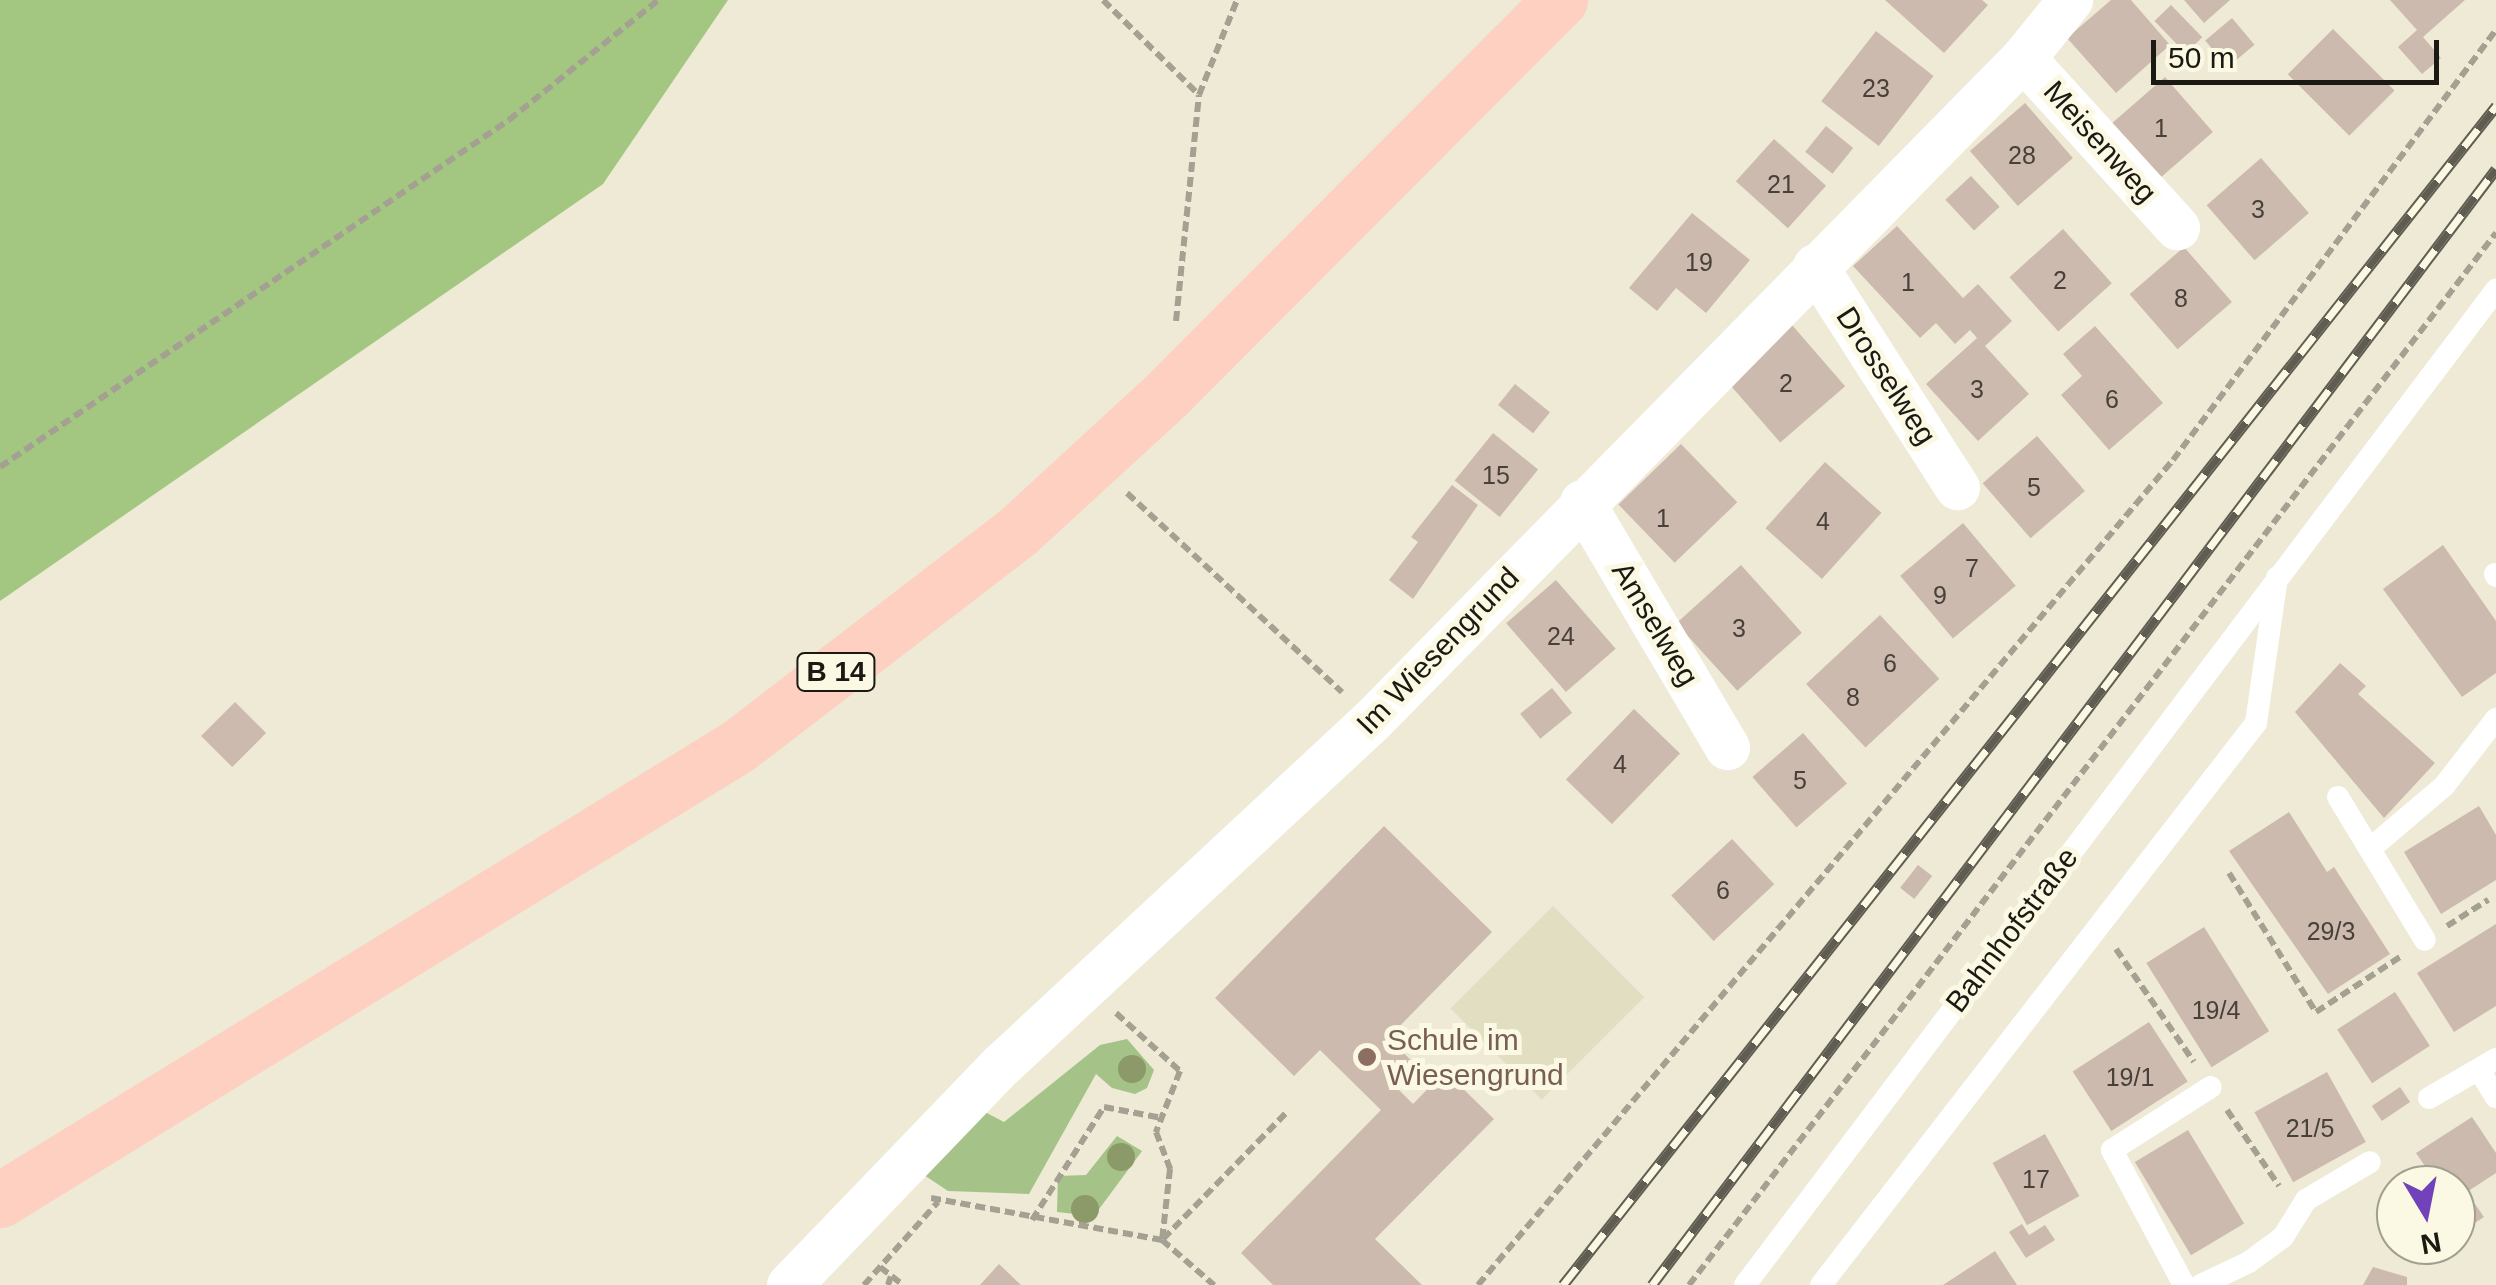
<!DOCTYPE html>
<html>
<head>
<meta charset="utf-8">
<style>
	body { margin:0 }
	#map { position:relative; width:2496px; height:1285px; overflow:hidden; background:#eeead6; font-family:Helvetica,sans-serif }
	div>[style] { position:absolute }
	.built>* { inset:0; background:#e2dec2; transform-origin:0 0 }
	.green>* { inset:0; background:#a5c388 }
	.forest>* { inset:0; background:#a3c681 }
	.building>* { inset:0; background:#cdbaae; transform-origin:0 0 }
	.path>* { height:6px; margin-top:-3px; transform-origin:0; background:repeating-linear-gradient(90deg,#a4a192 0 10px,transparent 0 15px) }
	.service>* { height:22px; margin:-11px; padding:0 11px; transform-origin:11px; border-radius:11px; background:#fff }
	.minor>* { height:45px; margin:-22.5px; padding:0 22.5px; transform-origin:22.5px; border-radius:22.5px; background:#fff }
	.primary>* { height:55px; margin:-27.5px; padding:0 27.5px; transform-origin:27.5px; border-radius:27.5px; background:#fdd0c2 }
	.rail>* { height:11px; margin-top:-5.5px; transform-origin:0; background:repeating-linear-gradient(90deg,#fbf8e3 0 22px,#5f5d52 0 44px); box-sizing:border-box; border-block:2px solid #5f5d52 }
	.trees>* { width:28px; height:28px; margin:-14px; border-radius:50%; background:#8c9a69 }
	.dots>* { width:28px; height:28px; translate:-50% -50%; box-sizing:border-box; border:5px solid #fbf8e3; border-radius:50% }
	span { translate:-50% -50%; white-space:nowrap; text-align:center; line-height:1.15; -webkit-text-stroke:10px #fbf8e3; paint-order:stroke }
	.number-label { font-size:25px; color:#474139 }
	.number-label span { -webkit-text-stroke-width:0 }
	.shield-label span { padding:2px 8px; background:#fbf8e3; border:2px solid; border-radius:8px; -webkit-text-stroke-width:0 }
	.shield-label { font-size:28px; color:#1a1912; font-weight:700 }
	.street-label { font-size:30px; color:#1a1912 }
	.education-label { font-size:30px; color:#785e54 }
	.left { translate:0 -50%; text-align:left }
	.north { position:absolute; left:2376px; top:1165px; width:100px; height:100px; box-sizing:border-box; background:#fbf8e3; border:2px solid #a19f8f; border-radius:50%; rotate:170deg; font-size:28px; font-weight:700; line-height:40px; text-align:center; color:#1a1912 }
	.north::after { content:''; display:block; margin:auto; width:35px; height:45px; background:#7242ba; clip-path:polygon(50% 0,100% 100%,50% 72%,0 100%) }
	.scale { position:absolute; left:2151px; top:40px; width:288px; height:45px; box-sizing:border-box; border:5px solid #1a1912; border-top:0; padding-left:12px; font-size:30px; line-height:35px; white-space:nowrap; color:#1a1912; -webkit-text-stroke:8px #fbf8e3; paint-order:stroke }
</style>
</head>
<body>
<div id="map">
	<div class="built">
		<div style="left:1553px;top:906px;width:129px;height:145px;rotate:45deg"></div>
	</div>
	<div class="green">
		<div style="clip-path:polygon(1127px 1039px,1154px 1070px,1147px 1088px,1135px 1094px,1112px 1088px,1096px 1074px,1029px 1194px,948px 1191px,921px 1173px,981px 1110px,1004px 1122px,1100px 1045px)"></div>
		<div style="clip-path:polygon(1117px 1136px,1142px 1151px,1094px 1216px,1057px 1212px,1058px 1176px,1086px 1175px)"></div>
	</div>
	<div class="forest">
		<div style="clip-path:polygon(0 0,728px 0,603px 184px,0 601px)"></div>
	</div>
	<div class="building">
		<div style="clip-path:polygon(1885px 0,1982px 0,1988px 5px,1944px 53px)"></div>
		<div style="clip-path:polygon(2111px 0,2131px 0,2170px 45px,2116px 93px,2067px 38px)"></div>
		<div style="clip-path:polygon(2184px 0,2230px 0,2204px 23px)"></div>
		<div style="clip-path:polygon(2390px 0,2465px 0,2423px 37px,2441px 58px,2422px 74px,2398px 47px,2417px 30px)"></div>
		<div style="left:2171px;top:5px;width:45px;height:23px;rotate:46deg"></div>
		<div style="left:2232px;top:18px;width:35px;height:35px;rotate:50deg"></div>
		<div style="left:2333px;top:29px;width:87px;height:64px;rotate:45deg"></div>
		<div style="left:1876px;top:31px;width:73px;height:89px;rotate:38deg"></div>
		<div style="left:2165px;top:77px;width:73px;height:73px;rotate:49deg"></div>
		<div style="left:2025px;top:103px;width:73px;height:73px;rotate:49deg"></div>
		<div style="left:1826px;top:126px;width:35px;height:33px;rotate:39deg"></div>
		<div style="left:1774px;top:139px;width:70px;height:57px;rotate:42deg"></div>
		<div style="left:2261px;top:158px;width:73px;height:72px;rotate:49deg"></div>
		<div style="left:1971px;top:176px;width:42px;height:35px;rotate:47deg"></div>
		<div style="clip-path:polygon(1692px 213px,1750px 260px,1706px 313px,1676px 288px,1657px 311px,1629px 288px)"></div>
		<div style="clip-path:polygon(1897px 226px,1963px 298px,1978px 284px,2012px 321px,1985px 346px,2029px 394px,1978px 441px,1926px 384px,1977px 338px,1970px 330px,1955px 344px,1936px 323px,1920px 338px,1853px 266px)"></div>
		<div style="left:2063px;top:229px;width:73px;height:72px;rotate:48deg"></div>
		<div style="left:2184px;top:247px;width:73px;height:72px;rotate:49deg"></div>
		<div style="left:1792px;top:325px;width:81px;height:86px;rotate:49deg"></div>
		<div style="clip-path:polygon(2095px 326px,2163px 403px,2109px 450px,2061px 395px,2082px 376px,2063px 354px)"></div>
		<div style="left:1515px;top:384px;width:45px;height:27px;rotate:39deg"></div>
		<div style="left:1493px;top:433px;width:58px;height:61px;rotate:39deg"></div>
		<div style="left:2037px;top:436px;width:73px;height:72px;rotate:49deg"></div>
		<div style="left:1681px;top:444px;width:81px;height:87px;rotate:46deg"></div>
		<div style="left:1825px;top:462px;width:76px;height:89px;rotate:42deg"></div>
		<div style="clip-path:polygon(1452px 485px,1478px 505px,1413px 599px,1389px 580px,1418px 542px,1411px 537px)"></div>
		<div style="left:1963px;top:523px;width:82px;height:82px;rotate:50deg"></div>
		<div style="clip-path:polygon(2443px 545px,2496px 621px,2496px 673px,2462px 697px,2383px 589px)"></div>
		<div style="left:1741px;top:565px;width:91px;height:87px;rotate:48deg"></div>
		<div style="left:1556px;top:580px;width:91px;height:66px;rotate:49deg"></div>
		<div style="left:1880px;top:615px;width:87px;height:101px;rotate:47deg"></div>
		<div style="clip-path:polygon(2340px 663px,2366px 686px,2358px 694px,2435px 763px,2384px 818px,2295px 712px)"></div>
		<div style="left:1552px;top:688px;width:32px;height:41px;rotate:51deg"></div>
		<div style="left:235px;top:702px;width:44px;height:48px;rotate:45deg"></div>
		<div style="left:1634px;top:709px;width:64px;height:98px;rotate:44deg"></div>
		<div style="left:1803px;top:733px;width:67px;height:67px;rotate:49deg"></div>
		<div style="clip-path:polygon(2479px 806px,2496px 835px,2496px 880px,2441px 914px,2404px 852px)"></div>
		<div style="clip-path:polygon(2289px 812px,2327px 872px,2334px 867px,2390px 954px,2328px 994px,2229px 851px)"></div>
		<div style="clip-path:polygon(1384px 826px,1492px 932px,1388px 1038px,1414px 1063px,1393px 1084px,1413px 1104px,1445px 1071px,1494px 1119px,1375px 1239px,1422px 1285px,1273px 1285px,1241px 1253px,1381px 1110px,1320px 1050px,1294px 1076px,1215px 998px)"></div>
		<div style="left:1732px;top:839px;width:62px;height:83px;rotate:47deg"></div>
		<div style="left:1918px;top:865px;width:18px;height:29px;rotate:38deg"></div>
		<div style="clip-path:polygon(2496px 924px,2496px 1006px,2454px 1032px,2417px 973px)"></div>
		<div style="left:2204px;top:927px;width:123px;height:68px;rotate:58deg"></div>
		<div style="left:2395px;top:992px;width:64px;height:69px;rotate:57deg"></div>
		<div style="left:2149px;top:1022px;width:71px;height:91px;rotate:57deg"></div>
		<div style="left:2327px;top:1072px;width:80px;height:83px;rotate:61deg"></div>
		<div style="left:2400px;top:1087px;width:18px;height:34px;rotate:56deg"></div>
		<div style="clip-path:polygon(2472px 1117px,2496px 1153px,2496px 1173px,2456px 1199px,2456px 1185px,2438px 1185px,2416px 1153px)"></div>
		<div style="left:2188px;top:1130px;width:109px;height:62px;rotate:59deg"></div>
		<div style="left:2045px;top:1134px;width:71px;height:60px;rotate:61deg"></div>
		<div style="clip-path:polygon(2475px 1204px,2484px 1217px,2456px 1235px,2456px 1216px)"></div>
		<div style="clip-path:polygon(2022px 1224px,2029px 1235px,2045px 1225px,2055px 1240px,2026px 1258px,2009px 1232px)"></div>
		<div style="clip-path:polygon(1995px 1251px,2017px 1285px,1943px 1285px)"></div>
		<div style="clip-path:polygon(999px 1264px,1021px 1285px,980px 1285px)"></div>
		<div style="clip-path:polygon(2373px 1267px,2407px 1277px,2407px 1285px,2363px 1285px)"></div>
	</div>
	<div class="path">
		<div style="left:1103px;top:0;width:135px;rotate:44.7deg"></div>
		<div style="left:1176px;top:321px;width:227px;rotate:-84.2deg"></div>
		<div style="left:1199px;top:95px;width:102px;rotate:-68.2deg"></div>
		<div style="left:0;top:467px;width:616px;rotate:-34.28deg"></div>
		<div style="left:509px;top:120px;width:191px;rotate:-38.8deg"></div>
		<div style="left:1127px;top:493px;width:293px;rotate:42.8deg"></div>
		<div style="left:2229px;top:873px;width:164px;rotate:58deg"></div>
		<div style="left:2316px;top:1012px;width:104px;rotate:-33.2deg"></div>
		<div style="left:2447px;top:926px;width:49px;rotate:-32.4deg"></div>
		<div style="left:2116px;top:949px;width:137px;rotate:55.4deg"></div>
		<div style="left:1116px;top:1013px;width:86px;rotate:42.2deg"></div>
		<div style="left:1180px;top:1071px;width:66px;rotate:111.5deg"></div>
		<div style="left:1156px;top:1132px;width:40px;rotate:69deg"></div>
		<div style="left:1170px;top:1169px;width:71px;rotate:96.4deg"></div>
		<div style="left:2227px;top:1110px;width:92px;rotate:55.6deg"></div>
		<div style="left:931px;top:1198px;width:235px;rotate:10.3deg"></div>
		<div style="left:1162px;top:1240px;width:69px;rotate:40.9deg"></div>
		<div style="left:1032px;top:1220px;width:134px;rotate:-57.5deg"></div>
		<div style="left:1104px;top:1107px;width:59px;rotate:10.7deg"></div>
		<div style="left:1163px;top:1239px;width:179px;rotate:-45.7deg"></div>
		<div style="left:880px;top:1267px;width:29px;rotate:38deg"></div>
		<div style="left:864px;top:1285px;width:111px;rotate:-48.3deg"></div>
		<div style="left:888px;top:1285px;width:9px;rotate:-72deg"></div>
		<div style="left:1478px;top:1285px;width:1079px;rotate:-49.89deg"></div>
		<div style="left:2173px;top:460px;width:538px;rotate:-53.09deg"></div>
		<div style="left:1689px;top:1285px;width:1326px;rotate:-52.51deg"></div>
	</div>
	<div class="service">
		<div style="left:2495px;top:574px;width:2px;rotate:63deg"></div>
		<div style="left:2338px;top:797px;width:167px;rotate:58.7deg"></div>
		<div style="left:2371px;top:848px;width:96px;rotate:-40.3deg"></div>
		<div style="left:2444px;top:786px;width:85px;rotate:-52.2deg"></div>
		<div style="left:2479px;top:1070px;width:32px;rotate:58deg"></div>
		<div style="left:2429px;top:1098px;width:78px;rotate:-30.2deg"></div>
		<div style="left:1745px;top:1285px;width:1247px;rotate:-52.96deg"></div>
		<div style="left:1821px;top:1285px;width:711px;rotate:-52.26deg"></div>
		<div style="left:2256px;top:723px;width:147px;rotate:-81.8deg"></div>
		<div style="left:2184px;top:1285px;width:153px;rotate:-118.1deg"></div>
		<div style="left:2112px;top:1150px;width:117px;rotate:-32.5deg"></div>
		<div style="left:2201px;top:1285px;width:53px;rotate:-25.6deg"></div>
		<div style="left:2249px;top:1262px;width:42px;rotate:-36.3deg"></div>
		<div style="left:2283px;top:1237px;width:44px;rotate:-58.1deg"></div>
		<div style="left:2306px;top:1200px;width:74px;rotate:-30.7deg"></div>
	</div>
	<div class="minor">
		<div style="left:2023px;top:58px;width:229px;rotate:47.7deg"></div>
		<div style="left:1815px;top:266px;width:263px;rotate:57.3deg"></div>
		<div style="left:1582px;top:502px;width:285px;rotate:59.4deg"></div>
		<div style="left:789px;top:1285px;width:306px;rotate:-46.1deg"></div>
		<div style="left:1001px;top:1065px;width:507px;rotate:-42.92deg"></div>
		<div style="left:1372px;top:720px;width:928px;rotate:-45.48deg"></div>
		<div style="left:2023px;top:58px;width:75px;rotate:-51deg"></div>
	</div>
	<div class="primary">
		<div style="left:0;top:1200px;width:866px;rotate:-31.6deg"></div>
		<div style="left:738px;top:746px;width:352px;rotate:-37.5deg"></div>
		<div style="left:1017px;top:532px;width:207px;rotate:-42.6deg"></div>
		<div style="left:1169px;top:392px;width:554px;rotate:-45.07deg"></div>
	</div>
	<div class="rail">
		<div style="left:1563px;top:1285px;width:1504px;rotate:-51.64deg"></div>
		<div style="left:1652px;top:1285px;width:1399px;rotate:-52.9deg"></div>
	</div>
	<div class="trees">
		<div style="left:1132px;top:1069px"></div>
		<div style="left:1121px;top:1157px"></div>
		<div style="left:1085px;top:1209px"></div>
	</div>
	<div class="dots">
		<div style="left:1367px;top:1057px;background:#8d6e63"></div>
	</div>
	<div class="number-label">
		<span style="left:1876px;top:88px">23</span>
		<span style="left:2161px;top:128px">1</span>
		<span style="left:2022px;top:155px">28</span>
		<span style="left:1781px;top:184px">21</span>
		<span style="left:2258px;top:209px">3</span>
		<span style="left:1699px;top:262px">19</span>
		<span style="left:2060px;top:280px">2</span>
		<span style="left:1908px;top:282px">1</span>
		<span style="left:2181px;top:298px">8</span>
		<span style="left:1786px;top:383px">2</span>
		<span style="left:1977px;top:389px">3</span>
		<span style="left:2112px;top:399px">6</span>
		<span style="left:1496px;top:475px">15</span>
		<span style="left:2034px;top:487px">5</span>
		<span style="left:1663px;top:518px">1</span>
		<span style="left:1823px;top:521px">4</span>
		<span style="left:1972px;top:568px">7</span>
		<span style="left:1940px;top:595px">9</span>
		<span style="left:1739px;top:628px">3</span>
		<span style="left:1561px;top:636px">24</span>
		<span style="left:1890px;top:663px">6</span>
		<span style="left:1853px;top:697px">8</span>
		<span style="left:1620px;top:764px">4</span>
		<span style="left:1800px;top:780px">5</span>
		<span style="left:1723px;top:890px">6</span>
		<span style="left:2331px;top:931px">29/3</span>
		<span style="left:2216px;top:1010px">19/4</span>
		<span style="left:2130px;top:1077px">19/1</span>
		<span style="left:2310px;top:1128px">21/5</span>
		<span style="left:2036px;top:1179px">17</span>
	</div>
	<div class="shield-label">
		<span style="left:836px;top:672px">B 14</span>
	</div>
	<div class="street-label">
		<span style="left:2100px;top:142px;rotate:48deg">Meisenweg</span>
		<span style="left:1886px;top:376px;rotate:57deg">Drosselweg</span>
		<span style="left:1655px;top:624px;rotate:59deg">Amselweg</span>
		<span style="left:1438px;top:651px;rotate:-46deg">Im Wiesengrund</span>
		<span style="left:2012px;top:930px;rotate:-53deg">Bahnhofstraße</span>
	</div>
	<div class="education-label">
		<span class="left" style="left:1387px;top:1057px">Schule im<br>Wiesengrund</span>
	</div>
	<div class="north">N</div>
	<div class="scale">50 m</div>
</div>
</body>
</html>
